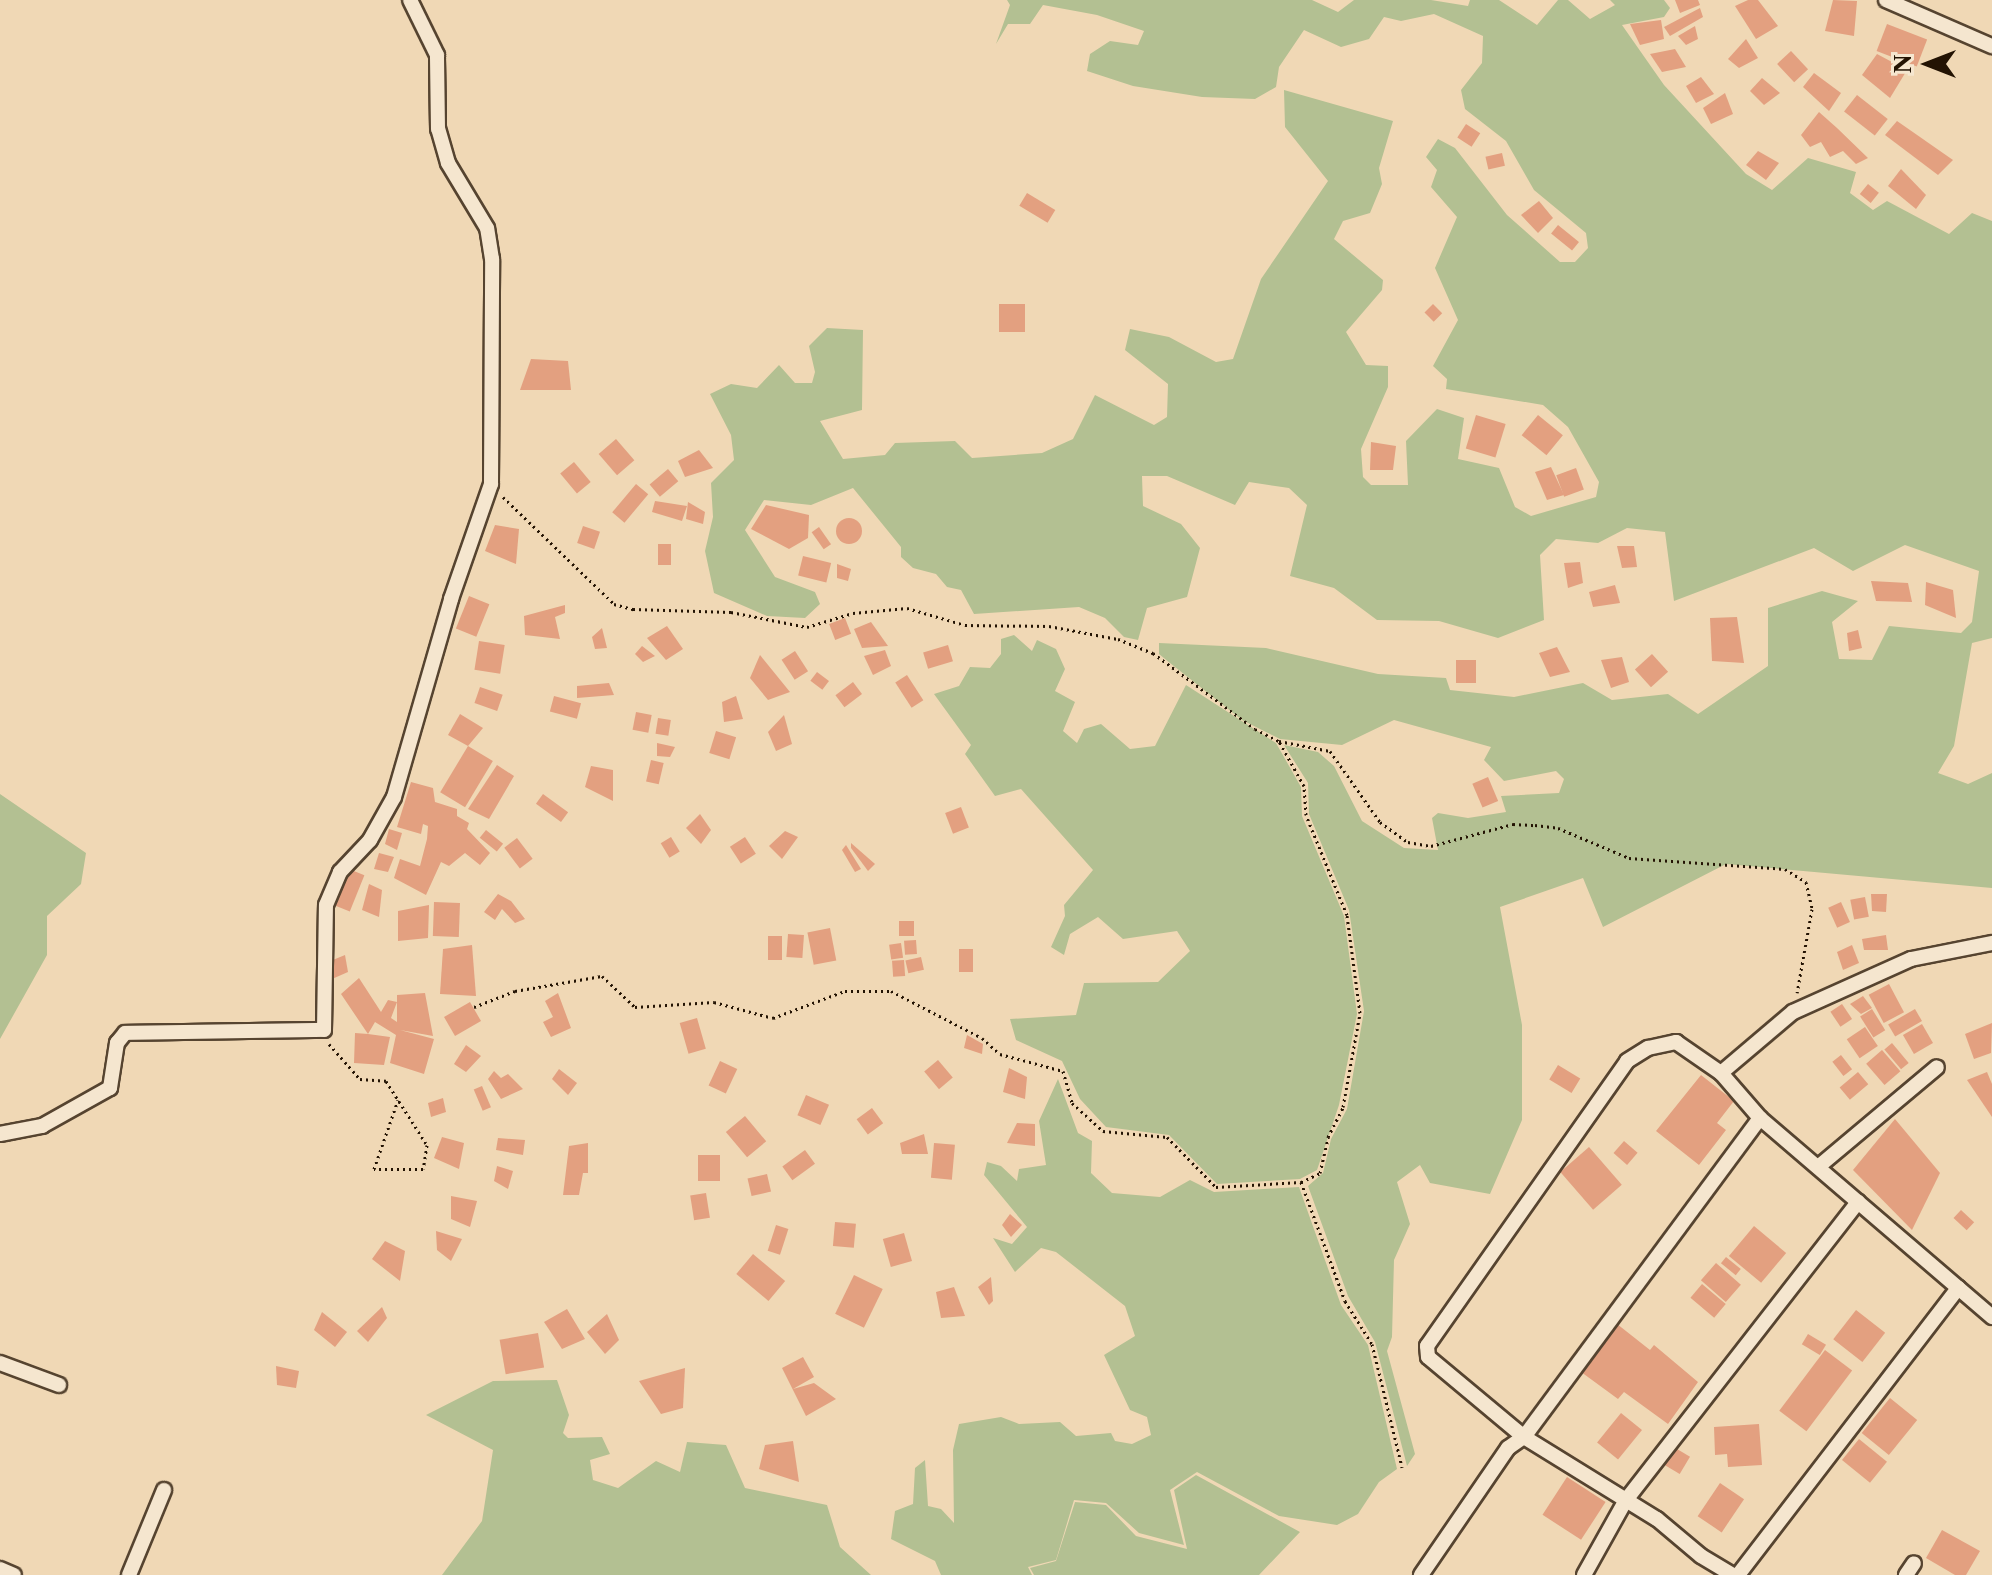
<!DOCTYPE html>
<html>
<head>
<meta charset="utf-8">
<style>
	body { margin:0 }
	#map { position:relative; width:1992px; height:1575px; overflow:hidden; background:#f0d8b5; font-family:"Libre Caslon Text",serif }
	div>[style] { position:absolute }
	.green>* { inset:0; background:#b3c092 }
	.building>* { inset:0; background:#e3a080; transform-origin:0 0 }
	.round { border-radius:50% }
	.path>* { height:3px; margin-top:-1.5px; transform-origin:0; background:repeating-linear-gradient(90deg,#231303 0 2px,transparent 0 6px) }
	.roads { filter:drop-shadow(2px 0 #564430) drop-shadow(-2px 0 #564430) drop-shadow(0 2px #564430) drop-shadow(0 -2px #564430) }
	.street>* { height:14px; margin:-7px; padding:0 7px; transform-origin:7px; border-radius:7px; background:#f5e6cf }
	span { translate:-50% -50%; white-space:nowrap; text-align:center; line-height:1.15; -webkit-text-stroke:6px #f5e6cf; paint-order:stroke }
	.north { position:absolute; left:1888px; top:24px; width:80px; height:80px; -webkit-text-stroke:6px #f5e6cf; paint-order:stroke; rotate:270deg; font-size:22px; font-weight:700; line-height:32px; text-align:center; color:#231303 }
	.north::after { content:''; display:block; margin:auto; width:28px; height:36px; background:#231303; clip-path:polygon(50% 0,100% 100%,50% 72%,0 100%) }
</style>
</head>
<body>
<div id="map">
	<div class="green">
		<div style="clip-path:polygon(1007px 0,1312px 0,1338px 12px,1354px 0,1431px 0,1468px 6px,1470px 0,1499px 0,1537px 25px,1558px 0,1568px 0,1590px 19px,1615px 5px,1610px 0,1664px 0,1670px 8px,1664px 17px,1622px 25px,1664px 85px,1746px 174px,1772px 190px,1808px 158px,1856px 172px,1850px 193px,1873px 210px,1887px 201px,1949px 234px,1972px 213px,1992px 221px,1992px 638px,1972px 643px,1954px 746px,1938px 773px,1968px 784px,1992px 773px,1992px 888px,1726px 864px,1603px 927px,1583px 878px,1500px 907px,1522px 1025px,1522px 1120px,1490px 1194px,1430px 1183px,1420px 1165px,1397px 1182px,1410px 1224px,1394px 1260px,1392px 1337px,1387px 1351px,1415px 1454px,1407px 1466px,1375px 1342px,1348px 1296px,1308px 1186px,1323px 1173px,1331px 1139px,1347px 1109px,1364px 1011px,1349px 910px,1309px 814px,1308px 783px,1284px 745px,1318px 752px,1334px 766px,1362px 821px,1404px 848px,1438px 850px,1432px 818px,1438px 813px,1468px 818px,1506px 812px,1501px 796px,1559px 793px,1564px 779px,1556px 771px,1504px 781px,1484px 760px,1491px 747px,1394px 720px,1342px 745px,1280px 739px,1242px 720px,1170px 663px,1159px 654px,1159px 643px,1266px 648px,1378px 674px,1446px 678px,1450px 690px,1514px 697px,1583px 683px,1612px 700px,1668px 694px,1698px 714px,1768px 666px,1768px 608px,1822px 591px,1858px 601px,1832px 622px,1839px 659px,1872px 660px,1889px 626px,1961px 633px,1972px 622px,1979px 571px,1905px 545px,1853px 571px,1814px 548px,1674px 601px,1665px 532px,1627px 528px,1598px 543px,1556px 539px,1540px 555px,1544px 620px,1498px 638px,1439px 621px,1377px 620px,1334px 588px,1290px 576px,1307px 505px,1289px 488px,1249px 482px,1235px 505px,1167px 476px,1142px 476px,1143px 506px,1181px 524px,1200px 548px,1187px 597px,1147px 608px,1138px 640px,1124px 637px,1105px 618px,1079px 607px,974px 614px,961px 590px,947px 587px,936px 574px,913px 568px,901px 557px,901px 547px,853px 488px,811px 505px,764px 500px,745px 530px,775px 577px,815px 592px,820px 604px,805px 618px,767px 616px,714px 593px,705px 551px,713px 517px,711px 483px,734px 460px,731px 435px,710px 394px,731px 384px,757px 388px,779px 365px,795px 383px,812px 383px,815px 372px,809px 346px,827px 328px,863px 330px,862px 410px,820px 421px,843px 459px,885px 455px,895px 443px,955px 441px,972px 458px,1042px 453px,1073px 439px,1095px 395px,1154px 425px,1167px 417px,1168px 384px,1125px 350px,1130px 329px,1169px 337px,1216px 362px,1233px 359px,1261px 279px,1328px 181px,1285px 127px,1284px 90px,1393px 121px,1379px 168px,1382px 184px,1370px 213px,1343px 221px,1334px 239px,1383px 280px,1382px 290px,1346px 332px,1366px 365px,1388px 366px,1388px 387px,1361px 449px,1363px 477px,1371px 485px,1408px 485px,1406px 441px,1437px 409px,1464px 418px,1458px 459px,1499px 468px,1515px 507px,1531px 516px,1596px 497px,1599px 482px,1568px 427px,1543px 405px,1446px 389px,1447px 379px,1433px 366px,1458px 320px,1435px 268px,1457px 217px,1431px 187px,1437px 170px,1426px 157px,1438px 139px,1455px 148px,1507px 215px,1560px 262px,1575px 262px,1588px 248px,1586px 233px,1534px 190px,1506px 141px,1465px 109px,1461px 90px,1482px 63px,1483px 36px,1434px 14px,1401px 21px,1384px 17px,1369px 39px,1341px 47px,1304px 30px,1279px 67px,1276px 87px,1255px 99px,1202px 97px,1133px 86px,1087px 71px,1090px 54px,1110px 41px,1138px 45px,1144px 31px,1097px 15px,1043px 5px,1030px 24px,1008px 24px,996px 44px,1010px 5px)"></div>
		<div style="clip-path:polygon(1014px 635px,1032px 651px,1037px 640px,1056px 649px,1065px 669px,1055px 691px,1075px 702px,1063px 731px,1077px 743px,1084px 729px,1101px 724px,1130px 749px,1155px 746px,1186px 685px,1276px 743px,1301px 787px,1302px 816px,1344px 916px,1357px 1014px,1339px 1105px,1317px 1170px,1300px 1179px,1217px 1184px,1169px 1135px,1106px 1127px,1080px 1099px,1062px 1061px,1016px 1040px,1010px 1019px,1076px 1015px,1084px 983px,1158px 982px,1190px 951px,1177px 931px,1123px 939px,1098px 917px,1070px 934px,1064px 955px,1051px 947px,1065px 916px,1064px 905px,1093px 870px,1021px 789px,995px 796px,965px 754px,971px 745px,934px 694px,959px 686px,970px 667px,990px 668px,1001px 654px,1001px 639px)"></div>
		<div style="clip-path:polygon(0 794px,86px 853px,81px 884px,47px 916px,47px 955px,0 1039px)"></div>
		<div style="clip-path:polygon(1058px 1079px,1078px 1133px,1092px 1141px,1091px 1173px,1112px 1193px,1160px 1197px,1190px 1180px,1214px 1192px,1299px 1187px,1341px 1305px,1368px 1345px,1397px 1469px,1379px 1482px,1358px 1514px,1337px 1525px,1279px 1516px,1197px 1472px,1170px 1490px,1184px 1545px,1139px 1533px,1106px 1503px,1074px 1500px,1056px 1560px,1028px 1567px,1032px 1575px,941px 1575px,935px 1561px,891px 1539px,895px 1511px,913px 1504px,915px 1468px,925px 1460px,928px 1506px,941px 1509px,954px 1523px,953px 1450px,959px 1424px,1001px 1417px,1019px 1424px,1060px 1422px,1076px 1436px,1111px 1433px,1115px 1441px,1132px 1444px,1151px 1435px,1147px 1417px,1130px 1410px,1104px 1355px,1135px 1336px,1125px 1306px,1056px 1252px,1041px 1248px,1015px 1272px,993px 1238px,1012px 1244px,1027px 1227px,984px 1175px,987px 1162px,1001px 1166px,1017px 1181px,1019px 1169px,1046px 1165px,1039px 1121px)"></div>
		<div style="clip-path:polygon(557px 1380px,569px 1415px,563px 1433px,568px 1438px,602px 1437px,610px 1454px,590px 1460px,593px 1480px,618px 1488px,656px 1461px,680px 1472px,687px 1442px,726px 1445px,745px 1488px,827px 1505px,840px 1547px,871px 1575px,442px 1575px,482px 1521px,493px 1450px,426px 1415px,493px 1381px)"></div>
		<div style="clip-path:polygon(1196px 1475px,1300px 1532px,1259px 1575px,1034px 1575px,1030px 1568px,1056px 1561px,1075px 1502px,1106px 1505px,1136px 1536px,1187px 1549px,1174px 1490px)"></div>
	</div>
	<div class="building">
		<div style="clip-path:polygon(1675px 0,1698px 0,1700px 5px,1680px 13px)"></div>
		<div style="clip-path:polygon(1748px 0,1758px 0,1778px 26px,1756px 39px,1735px 6px)"></div>
		<div style="clip-path:polygon(1833px 0,1857px 1px,1854px 36px,1825px 31px)"></div>
		<div style="clip-path:polygon(1700px 8px,1703px 17px,1670px 36px,1664px 27px)"></div>
		<div style="clip-path:polygon(1661px 20px,1664px 39px,1640px 45px,1630px 24px)"></div>
		<div style="left:1887px;top:24px;width:43px;height:29px;rotate:21deg"></div>
		<div style="clip-path:polygon(1695px 26px,1698px 39px,1686px 45px,1678px 36px)"></div>
		<div style="clip-path:polygon(1746px 39px,1758px 58px,1739px 68px,1728px 59px)"></div>
		<div style="clip-path:polygon(1675px 49px,1686px 67px,1662px 72px,1650px 54px)"></div>
		<div style="left:1791px;top:51px;width:25px;height:19px;rotate:47deg"></div>
		<div style="clip-path:polygon(1877px 54px,1907px 70px,1890px 98px,1862px 75px)"></div>
		<div style="clip-path:polygon(1814px 73px,1841px 93px,1829px 111px,1803px 87px)"></div>
		<div style="clip-path:polygon(1701px 77px,1714px 94px,1696px 103px,1686px 86px)"></div>
		<div style="clip-path:polygon(1762px 78px,1780px 93px,1764px 105px,1750px 91px)"></div>
		<div style="clip-path:polygon(1725px 93px,1733px 114px,1711px 124px,1703px 108px)"></div>
		<div style="left:1857px;top:95px;width:39px;height:21px;rotate:38deg"></div>
		<div style="clip-path:polygon(1819px 112px,1837px 128px,1868px 158px,1856px 164px,1843px 151px,1830px 157px,1821px 142px,1810px 147px,1801px 135px)"></div>
		<div style="clip-path:polygon(1897px 121px,1953px 160px,1938px 175px,1885px 135px)"></div>
		<div style="left:1466px;top:124px;width:17px;height:16px;rotate:33deg"></div>
		<div style="clip-path:polygon(1758px 151px,1779px 163px,1766px 180px,1746px 165px)"></div>
		<div style="left:1502px;top:153px;width:13px;height:17px;rotate:77deg"></div>
		<div style="clip-path:polygon(1901px 169px,1926px 195px,1916px 209px,1888px 186px)"></div>
		<div style="left:1868px;top:184px;width:14px;height:13px;rotate:39deg"></div>
		<div style="left:1027px;top:193px;width:33px;height:15px;rotate:31deg"></div>
		<div style="clip-path:polygon(1539px 201px,1553px 218px,1538px 233px,1521px 215px)"></div>
		<div style="left:1558px;top:225px;width:27px;height:11px;rotate:39deg"></div>
		<div style="left:999px;top:304px;width:26px;height:28px"></div>
		<div style="left:1433px;top:304px;width:13px;height:12px;rotate:45deg"></div>
		<div style="clip-path:polygon(531px 359px,568px 361px,571px 390px,520px 390px)"></div>
		<div style="left:1476px;top:415px;width:31px;height:35px;rotate:17deg"></div>
		<div style="left:1538px;top:415px;width:32px;height:26px;rotate:39deg"></div>
		<div style="left:616px;top:439px;width:28px;height:23px;rotate:49deg"></div>
		<div style="clip-path:polygon(1371px 442px,1396px 446px,1393px 470px,1370px 470px)"></div>
		<div style="clip-path:polygon(699px 450px,713px 468px,685px 477px,678px 461px)"></div>
		<div style="left:574px;top:462px;width:26px;height:18px;rotate:50deg"></div>
		<div style="clip-path:polygon(1551px 467px,1564px 495px,1547px 500px,1535px 472px)"></div>
		<div style="left:1576px;top:468px;width:23px;height:21px;rotate:70deg"></div>
		<div style="left:668px;top:469px;width:16px;height:24px;rotate:50deg"></div>
		<div style="left:636px;top:484px;width:16px;height:37px;rotate:40deg"></div>
		<div style="clip-path:polygon(655px 501px,687px 506px,682px 521px,652px 512px)"></div>
		<div style="clip-path:polygon(688px 502px,705px 512px,703px 524px,686px 519px)"></div>
		<div style="clip-path:polygon(766px 505px,809px 515px,808px 538px,789px 549px,751px 529px)"></div>
		<div class="round" style="left:836px;top:518px;width:26px;height:26px"></div>
		<div style="clip-path:polygon(495px 525px,519px 529px,516px 564px,485px 551px)"></div>
		<div style="left:583px;top:526px;width:18px;height:18px;rotate:19deg"></div>
		<div style="left:819px;top:527px;width:21px;height:9px;rotate:55deg"></div>
		<div style="left:658px;top:544px;width:13px;height:21px"></div>
		<div style="clip-path:polygon(1617px 546px,1634px 546px,1637px 567px,1622px 568px)"></div>
		<div style="left:803px;top:556px;width:29px;height:20px;rotate:14deg"></div>
		<div style="clip-path:polygon(1580px 562px,1583px 583px,1568px 588px,1564px 563px)"></div>
		<div style="clip-path:polygon(837px 564px,851px 569px,848px 581px,837px 578px)"></div>
		<div style="clip-path:polygon(1871px 581px,1908px 583px,1912px 602px,1876px 601px)"></div>
		<div style="clip-path:polygon(1926px 582px,1953px 590px,1956px 618px,1925px 605px)"></div>
		<div style="clip-path:polygon(1615px 585px,1620px 603px,1593px 607px,1589px 592px)"></div>
		<div style="left:469px;top:596px;width:22px;height:35px;rotate:22deg"></div>
		<div style="clip-path:polygon(565px 605px,565px 613px,555px 617px,560px 639px,525px 635px,524px 616px)"></div>
		<div style="clip-path:polygon(1737px 617px,1744px 663px,1712px 661px,1710px 618px)"></div>
		<div style="left:845px;top:618px;width:17px;height:17px;rotate:69deg"></div>
		<div style="clip-path:polygon(871px 622px,888px 646px,862px 648px,854px 629px)"></div>
		<div style="clip-path:polygon(667px 626px,683px 649px,666px 660px,647px 638px)"></div>
		<div style="clip-path:polygon(602px 628px,607px 648px,595px 649px,592px 637px)"></div>
		<div style="clip-path:polygon(1858px 630px,1862px 648px,1849px 651px,1847px 633px)"></div>
		<div style="left:479px;top:641px;width:26px;height:29px;rotate:9deg"></div>
		<div style="left:948px;top:645px;width:17px;height:26px;rotate:73deg"></div>
		<div style="clip-path:polygon(642px 646px,655px 656px,643px 662px,635px 654px)"></div>
		<div style="clip-path:polygon(1557px 647px,1570px 672px,1550px 677px,1539px 653px)"></div>
		<div style="clip-path:polygon(885px 650px,891px 666px,873px 675px,864px 656px)"></div>
		<div style="left:795px;top:651px;width:24px;height:16px;rotate:57deg"></div>
		<div style="left:1652px;top:654px;width:24px;height:23px;rotate:48deg"></div>
		<div style="clip-path:polygon(760px 655px,790px 692px,768px 700px,750px 678px)"></div>
		<div style="clip-path:polygon(1622px 657px,1629px 682px,1611px 688px,1601px 660px)"></div>
		<div style="left:1456px;top:660px;width:20px;height:23px"></div>
		<div style="left:817px;top:672px;width:15px;height:11px;rotate:37deg"></div>
		<div style="left:907px;top:675px;width:30px;height:14px;rotate:57deg"></div>
		<div style="left:853px;top:682px;width:15px;height:22px;rotate:53deg"></div>
		<div style="clip-path:polygon(609px 683px,614px 695px,577px 698px,577px 686px)"></div>
		<div style="left:480px;top:687px;width:24px;height:17px;rotate:19deg"></div>
		<div style="left:554px;top:696px;width:28px;height:16px;rotate:15deg"></div>
		<div style="clip-path:polygon(736px 696px,743px 719px,724px 722px,722px 702px)"></div>
		<div style="left:636px;top:712px;width:16px;height:18px;rotate:11deg"></div>
		<div style="clip-path:polygon(460px 714px,483px 728px,468px 746px,448px 735px)"></div>
		<div style="clip-path:polygon(784px 715px,792px 744px,776px 751px,768px 732px)"></div>
		<div style="left:658px;top:718px;width:13px;height:16px;rotate:9deg"></div>
		<div style="left:716px;top:731px;width:21px;height:23px;rotate:17deg"></div>
		<div style="clip-path:polygon(657px 743px,675px 747px,670px 757px,657px 756px)"></div>
		<div style="left:468px;top:746px;width:29px;height:54px;rotate:31deg"></div>
		<div style="left:651px;top:760px;width:13px;height:22px;rotate:13deg"></div>
		<div style="clip-path:polygon(497px 765px,514px 776px,489px 819px,468px 809px)"></div>
		<div style="clip-path:polygon(591px 766px,613px 770px,613px 801px,585px 787px)"></div>
		<div style="left:1488px;top:777px;width:26px;height:17px;rotate:67deg"></div>
		<div style="clip-path:polygon(411px 782px,433px 788px,435px 802px,457px 809px,457px 816px,469px 823px,467px 829px,490px 853px,480px 865px,465px 853px,449px 866px,441px 862px,426px 895px,394px 878px,400px 859px,420px 866px,427px 839px,428px 826px,423px 824px,421px 834px,397px 827px)"></div>
		<div style="left:543px;top:794px;width:31px;height:12px;rotate:36deg"></div>
		<div style="left:961px;top:807px;width:22px;height:17px;rotate:69deg"></div>
		<div style="clip-path:polygon(700px 814px,711px 830px,701px 844px,686px 828px)"></div>
		<div style="clip-path:polygon(389px 829px,402px 833px,397px 850px,385px 844px)"></div>
		<div style="left:486px;top:830px;width:22px;height:10px;rotate:39deg"></div>
		<div style="clip-path:polygon(785px 831px,798px 837px,782px 859px,769px 846px)"></div>
		<div style="left:671px;top:837px;width:17px;height:12px;rotate:59deg"></div>
		<div style="left:745px;top:837px;width:20px;height:18px;rotate:57deg"></div>
		<div style="left:517px;top:838px;width:26px;height:16px;rotate:53deg"></div>
		<div style="clip-path:polygon(851px 843px,875px 864px,868px 871px,851px 848px)"></div>
		<div style="clip-path:polygon(846px 845px,861px 869px,855px 872px,842px 850px)"></div>
		<div style="clip-path:polygon(379px 853px,394px 857px,388px 872px,374px 869px)"></div>
		<div style="left:344px;top:867px;width:22px;height:39px;rotate:22deg"></div>
		<div style="clip-path:polygon(369px 884px,382px 890px,379px 917px,362px 910px)"></div>
		<div style="clip-path:polygon(498px 894px,511px 901px,525px 919px,515px 923px,502px 909px,495px 920px,484px 912px)"></div>
		<div style="clip-path:polygon(1871px 894px,1887px 894px,1886px 912px,1872px 911px)"></div>
		<div style="left:1865px;top:897px;width:20px;height:15px;rotate:79deg"></div>
		<div style="left:434px;top:902px;width:26px;height:34px;rotate:2deg"></div>
		<div style="left:1841px;top:902px;width:22px;height:14px;rotate:66deg"></div>
		<div style="clip-path:polygon(429px 905px,428px 938px,398px 941px,398px 911px)"></div>
		<div style="left:914px;top:921px;width:15px;height:15px;rotate:90deg"></div>
		<div style="left:830px;top:928px;width:33px;height:23px;rotate:79deg"></div>
		<div style="left:788px;top:934px;width:16px;height:23px;rotate:4deg"></div>
		<div style="clip-path:polygon(1886px 935px,1888px 950px,1864px 950px,1862px 939px)"></div>
		<div style="left:768px;top:936px;width:14px;height:24px"></div>
		<div style="left:916px;top:940px;width:14px;height:12px;rotate:86deg"></div>
		<div style="left:901px;top:943px;width:15px;height:12px;rotate:82deg"></div>
		<div style="clip-path:polygon(472px 945px,476px 996px,440px 994px,443px 949px)"></div>
		<div style="clip-path:polygon(1852px 945px,1859px 963px,1843px 970px,1837px 952px)"></div>
		<div style="left:959px;top:949px;width:14px;height:23px"></div>
		<div style="clip-path:polygon(345px 955px,348px 972px,332px 979px,328px 962px)"></div>
		<div style="left:921px;top:957px;width:13px;height:16px;rotate:77deg"></div>
		<div style="left:904px;top:960px;width:16px;height:12px;rotate:86deg"></div>
		<div style="clip-path:polygon(359px 978px,381px 1012px,388px 1000px,397px 1002px,391px 1018px,397px 1022px,397px 995px,425px 993px,433px 1036px,400px 1030px,434px 1039px,424px 1074px,390px 1063px,396px 1035px,375px 1022px,368px 1034px,390px 1037px,384px 1065px,354px 1063px,355px 1033px,368px 1034px,341px 994px)"></div>
		<div style="left:1889px;top:984px;width:32px;height:23px;rotate:62deg"></div>
		<div style="clip-path:polygon(558px 993px,571px 1028px,551px 1037px,543px 1022px,553px 1017px,545px 1001px)"></div>
		<div style="clip-path:polygon(1863px 996px,1872px 1008px,1861px 1014px,1850px 1004px)"></div>
		<div style="left:470px;top:1002px;width:22px;height:30px;rotate:60deg"></div>
		<div style="left:1842px;top:1004px;width:18px;height:14px;rotate:56deg"></div>
		<div style="left:1872px;top:1009px;width:25px;height:14px;rotate:58deg"></div>
		<div style="left:1915px;top:1009px;width:14px;height:31px;rotate:60deg"></div>
		<div style="left:697px;top:1018px;width:32px;height:18px;rotate:74deg"></div>
		<div style="clip-path:polygon(1992px 1023px,1991px 1053px,1974px 1059px,1965px 1034px)"></div>
		<div style="left:1922px;top:1024px;width:22px;height:22px;rotate:60deg"></div>
		<div style="left:1865px;top:1027px;width:23px;height:22px;rotate:56deg"></div>
		<div style="clip-path:polygon(967px 1035px,983px 1044px,982px 1054px,964px 1048px)"></div>
		<div style="left:1892px;top:1043px;width:26px;height:10px;rotate:50deg"></div>
		<div style="clip-path:polygon(466px 1045px,481px 1056px,466px 1072px,454px 1064px)"></div>
		<div style="left:1882px;top:1050px;width:28px;height:21px;rotate:49deg"></div>
		<div style="left:1841px;top:1055px;width:18px;height:11px;rotate:52deg"></div>
		<div style="left:938px;top:1060px;width:23px;height:18px;rotate:50deg"></div>
		<div style="left:720px;top:1061px;width:19px;height:27px;rotate:25deg"></div>
		<div style="left:1558px;top:1065px;width:26px;height:17px;rotate:31deg"></div>
		<div style="clip-path:polygon(1009px 1068px,1027px 1077px,1025px 1099px,1003px 1092px)"></div>
		<div style="clip-path:polygon(559px 1069px,577px 1083px,568px 1095px,552px 1079px)"></div>
		<div style="clip-path:polygon(494px 1071px,501px 1078px,508px 1074px,523px 1089px,501px 1099px,488px 1079px)"></div>
		<div style="left:1858px;top:1072px;width:16px;height:24px;rotate:50deg"></div>
		<div style="clip-path:polygon(1987px 1072px,1992px 1084px,1992px 1117px,1967px 1080px)"></div>
		<div style="clip-path:polygon(1701px 1075px,1734px 1101px,1717px 1123px,1726px 1130px,1699px 1165px,1656px 1131px)"></div>
		<div style="left:482px;top:1086px;width:23px;height:9px;rotate:67deg"></div>
		<div style="left:806px;top:1095px;width:25px;height:22px;rotate:23deg"></div>
		<div style="clip-path:polygon(443px 1098px,446px 1112px,431px 1117px,428px 1103px)"></div>
		<div style="left:872px;top:1108px;width:19px;height:19px;rotate:54deg"></div>
		<div style="left:745px;top:1116px;width:33px;height:25px;rotate:50deg"></div>
		<div style="clip-path:polygon(1895px 1119px,1940px 1173px,1912px 1230px,1853px 1170px)"></div>
		<div style="clip-path:polygon(1017px 1123px,1035px 1124px,1035px 1146px,1007px 1143px)"></div>
		<div style="clip-path:polygon(924px 1134px,928px 1154px,902px 1154px,900px 1143px)"></div>
		<div style="clip-path:polygon(442px 1137px,464px 1143px,459px 1169px,434px 1158px)"></div>
		<div style="clip-path:polygon(498px 1138px,525px 1140px,523px 1155px,496px 1150px)"></div>
		<div style="left:1624px;top:1141px;width:18px;height:16px;rotate:41deg"></div>
		<div style="clip-path:polygon(588px 1143px,588px 1173px,583px 1173px,579px 1195px,563px 1195px,569px 1146px)"></div>
		<div style="left:934px;top:1143px;width:21px;height:35px;rotate:5deg"></div>
		<div style="left:1589px;top:1147px;width:50px;height:38px;rotate:49deg"></div>
		<div style="left:805px;top:1150px;width:17px;height:28px;rotate:54deg"></div>
		<div style="left:698px;top:1155px;width:22px;height:26px"></div>
		<div style="clip-path:polygon(497px 1166px,513px 1171px,508px 1189px,494px 1181px)"></div>
		<div style="left:767px;top:1174px;width:18px;height:20px;rotate:77deg"></div>
		<div style="left:706px;top:1193px;width:25px;height:16px;rotate:81deg"></div>
		<div style="clip-path:polygon(451px 1196px,477px 1201px,470px 1227px,451px 1219px)"></div>
		<div style="left:1961px;top:1210px;width:18px;height:11px;rotate:43deg"></div>
		<div style="clip-path:polygon(1010px 1214px,1022px 1225px,1011px 1237px,1002px 1225px)"></div>
		<div style="left:835px;top:1222px;width:21px;height:24px;rotate:5deg"></div>
		<div style="left:776px;top:1225px;width:13px;height:27px;rotate:18deg"></div>
		<div style="left:1754px;top:1226px;width:42px;height:39px;rotate:40deg"></div>
		<div style="clip-path:polygon(436px 1231px,462px 1239px,451px 1261px,437px 1250px)"></div>
		<div style="left:904px;top:1233px;width:29px;height:22px;rotate:74deg"></div>
		<div style="clip-path:polygon(385px 1241px,405px 1251px,400px 1281px,372px 1259px)"></div>
		<div style="left:753px;top:1254px;width:42px;height:26px;rotate:40deg"></div>
		<div style="left:1726px;top:1257px;width:19px;height:8px;rotate:39deg"></div>
		<div style="left:1716px;top:1263px;width:33px;height:23px;rotate:41deg"></div>
		<div style="left:854px;top:1275px;width:32px;height:43px;rotate:26deg"></div>
		<div style="clip-path:polygon(991px 1277px,993px 1301px,989px 1305px,978px 1287px)"></div>
		<div style="left:1702px;top:1284px;width:31px;height:18px;rotate:40deg"></div>
		<div style="clip-path:polygon(954px 1287px,965px 1316px,941px 1318px,936px 1292px)"></div>
		<div style="clip-path:polygon(382px 1307px,387px 1318px,368px 1342px,357px 1331px)"></div>
		<div style="clip-path:polygon(567px 1309px,585px 1339px,562px 1349px,544px 1322px)"></div>
		<div style="left:1856px;top:1310px;width:37px;height:37px;rotate:38deg"></div>
		<div style="clip-path:polygon(322px 1312px,347px 1332px,335px 1347px,314px 1330px)"></div>
		<div style="clip-path:polygon(607px 1314px,619px 1340px,605px 1354px,587px 1332px)"></div>
		<div style="clip-path:polygon(1612px 1320px,1650px 1350px,1654px 1345px,1698px 1382px,1668px 1424px,1624px 1392px,1618px 1399px,1577px 1369px)"></div>
		<div style="left:538px;top:1333px;width:35px;height:39px;rotate:80deg"></div>
		<div style="left:1808px;top:1334px;width:21px;height:12px;rotate:31deg"></div>
		<div style="left:1825px;top:1350px;width:34px;height:76px;rotate:37deg"></div>
		<div style="clip-path:polygon(803px 1357px,814px 1377px,793px 1389px,814px 1383px,836px 1399px,806px 1416px,782px 1368px)"></div>
		<div style="clip-path:polygon(276px 1366px,299px 1371px,296px 1388px,277px 1385px)"></div>
		<div style="clip-path:polygon(685px 1368px,683px 1408px,661px 1414px,639px 1381px)"></div>
		<div style="left:1890px;top:1398px;width:35px;height:45px;rotate:39deg"></div>
		<div style="left:1621px;top:1413px;width:27px;height:38px;rotate:39deg"></div>
		<div style="clip-path:polygon(1759px 1424px,1762px 1465px,1728px 1467px,1727px 1454px,1715px 1455px,1714px 1427px)"></div>
		<div style="left:1859px;top:1439px;width:36px;height:27px;rotate:39deg"></div>
		<div style="clip-path:polygon(793px 1441px,799px 1482px,759px 1469px,765px 1445px)"></div>
		<div style="left:1672px;top:1446px;width:21px;height:20px;rotate:31deg"></div>
		<div style="left:1567px;top:1477px;width:46px;height:45px;rotate:33deg"></div>
		<div style="left:1720px;top:1483px;width:29px;height:40px;rotate:34deg"></div>
		<div style="clip-path:polygon(1942px 1530px,1980px 1551px,1966px 1575px,1955px 1575px,1926px 1558px)"></div>
	</div>
	<div class="path">
		<div style="left:503px;top:497px;width:154px;rotate:43.9deg"></div>
		<div style="left:614px;top:604px;width:20px;rotate:15deg"></div>
		<div style="left:633px;top:609px;width:98px;rotate:1.8deg"></div>
		<div style="left:731px;top:612px;width:77px;rotate:11.2deg"></div>
		<div style="left:807px;top:627px;width:48px;rotate:-16.9deg"></div>
		<div style="left:853px;top:613px;width:54px;rotate:-5.3deg"></div>
		<div style="left:907px;top:608px;width:60px;rotate:16.3deg"></div>
		<div style="left:965px;top:625px;width:84px;rotate:0.7deg"></div>
		<div style="left:1049px;top:626px;width:70px;rotate:10.7deg"></div>
		<div style="left:1118px;top:639px;width:38px;rotate:22deg"></div>
		<div style="left:1153px;top:653px;width:127px;rotate:36.7deg"></div>
		<div style="left:1255px;top:729px;width:27px;rotate:27deg"></div>
		<div style="left:1279px;top:741px;width:52px;rotate:11.1deg"></div>
		<div style="left:1330px;top:751px;width:87px;rotate:54.8deg"></div>
		<div style="left:1380px;top:822px;width:34px;rotate:36deg"></div>
		<div style="left:1408px;top:842px;width:23px;rotate:10deg"></div>
		<div style="left:1431px;top:846px;width:85px;rotate:-15deg"></div>
		<div style="left:1513px;top:824px;width:22px;rotate:3deg"></div>
		<div style="left:1535px;top:825px;width:23px;rotate:7deg"></div>
		<div style="left:1558px;top:828px;width:77px;rotate:22.9deg"></div>
		<div style="left:1629px;top:858px;width:156px;rotate:4deg"></div>
		<div style="left:1785px;top:869px;width:25px;rotate:32deg"></div>
		<div style="left:1806px;top:882px;width:28px;rotate:77deg"></div>
		<div style="left:1812px;top:909px;width:85px;rotate:100.1deg"></div>
		<div style="left:474px;top:1007px;width:44px;rotate:-21.3deg"></div>
		<div style="left:515px;top:991px;width:88px;rotate:-9.8deg"></div>
		<div style="left:602px;top:976px;width:45px;rotate:43.2deg"></div>
		<div style="left:635px;top:1007px;width:79px;rotate:-3.6deg"></div>
		<div style="left:714px;top:1002px;width:61px;rotate:15.2deg"></div>
		<div style="left:773px;top:1018px;width:77px;rotate:-20.6deg"></div>
		<div style="left:845px;top:991px;width:46px"></div>
		<div style="left:891px;top:991px;width:102px;rotate:27.3deg"></div>
		<div style="left:982px;top:1038px;width:24px;rotate:42deg"></div>
		<div style="left:1000px;top:1054px;width:65px;rotate:15.1deg"></div>
		<div style="left:1063px;top:1071px;width:33px;rotate:74deg"></div>
		<div style="left:1072px;top:1103px;width:42px;rotate:42.1deg"></div>
		<div style="left:1103px;top:1131px;width:64px;rotate:5.4deg"></div>
		<div style="left:1167px;top:1137px;width:70px;rotate:45.6deg"></div>
		<div style="left:1216px;top:1187px;width:85px;rotate:-3.4deg"></div>
		<div style="left:1301px;top:1182px;width:21px;rotate:-25deg"></div>
		<div style="left:1320px;top:1173px;width:37px;rotate:-77deg"></div>
		<div style="left:1328px;top:1137px;width:34px;rotate:-63deg"></div>
		<div style="left:1343px;top:1107px;width:96px;rotate:-79.7deg"></div>
		<div style="left:1360px;top:1013px;width:99px;rotate:-97.6deg"></div>
		<div style="left:1347px;top:915px;width:108px;rotate:-112.3deg"></div>
		<div style="left:1306px;top:815px;width:29px;rotate:-94deg"></div>
		<div style="left:1304px;top:786px;width:51px;rotate:-119.1deg"></div>
		<div style="left:329px;top:1044px;width:47px;rotate:48.5deg"></div>
		<div style="left:360px;top:1079px;width:26px;rotate:4deg"></div>
		<div style="left:386px;top:1081px;width:76px;rotate:57.4deg"></div>
		<div style="left:427px;top:1145px;width:24px;rotate:99deg"></div>
		<div style="left:423px;top:1169px;width:49px;rotate:180deg"></div>
		<div style="left:374px;top:1169px;width:73px;rotate:-70.8deg"></div>
		<div style="left:1301px;top:1182px;width:127px;rotate:69.7deg"></div>
		<div style="left:1345px;top:1301px;width:51px;rotate:57.9deg"></div>
		<div style="left:1372px;top:1344px;width:127px;rotate:76.3deg"></div>
	</div>
	<div class="roads">
		<div class="street">
			<div style="left:1886px;top:0;width:116px;rotate:23.5deg"></div>
			<div style="left:1721px;top:1073px;width:94px;rotate:-40.3deg"></div>
			<div style="left:1793px;top:1012px;width:129px;rotate:-24.2deg"></div>
			<div style="left:1911px;top:959px;width:83px;rotate:-11.2deg"></div>
			<div style="left:1760px;top:1118px;width:397px;rotate:126.5deg"></div>
			<div style="left:1524px;top:1437px;width:125px;rotate:-140.2deg"></div>
			<div style="left:1428px;top:1357px;width:11px;rotate:-95deg"></div>
			<div style="left:1427px;top:1346px;width:348px;rotate:-54.9deg"></div>
			<div style="left:1627px;top:1061px;width:25px;rotate:-32deg"></div>
			<div style="left:1648px;top:1048px;width:29px;rotate:-12deg"></div>
			<div style="left:1676px;top:1042px;width:55px;rotate:34.6deg"></div>
			<div style="left:1721px;top:1073px;width:60px;rotate:49.1deg"></div>
			<div style="left:1760px;top:1118px;width:306px;rotate:40.6deg"></div>
			<div style="left:0;top:1134px;width:43px;rotate:-10.8deg"></div>
			<div style="left:42px;top:1126px;width:78px;rotate:-29.2deg"></div>
			<div style="left:110px;top:1088px;width:46px;rotate:-81.2deg"></div>
			<div style="left:117px;top:1043px;width:13px;rotate:-51deg"></div>
			<div style="left:125px;top:1033px;width:199px;rotate:-0.9deg"></div>
			<div style="left:324px;top:1030px;width:125px;rotate:-89.1deg"></div>
			<div style="left:326px;top:905px;width:36px;rotate:-67deg"></div>
			<div style="left:340px;top:872px;width:44px;rotate:-46.8deg"></div>
			<div style="left:370px;top:840px;width:49px;rotate:-60.8deg"></div>
			<div style="left:394px;top:797px;width:206px;rotate:-73.9deg"></div>
			<div style="left:451px;top:599px;width:122px;rotate:-70.8deg"></div>
			<div style="left:491px;top:484px;width:225px;rotate:-89.7deg"></div>
			<div style="left:492px;top:259px;width:31px;rotate:-99deg"></div>
			<div style="left:487px;top:228px;width:76px;rotate:-121deg"></div>
			<div style="left:448px;top:163px;width:35px;rotate:-106deg"></div>
			<div style="left:438px;top:129px;width:74px;rotate:-90.8deg"></div>
			<div style="left:437px;top:55px;width:61px;rotate:-116.1deg"></div>
			<div style="left:1818px;top:1167px;width:155px;rotate:-40deg"></div>
			<div style="left:0;top:1363px;width:63px;rotate:20.4deg"></div>
			<div style="left:0;top:1569px;width:15px;rotate:23deg"></div>
			<div style="left:129px;top:1575px;width:92px;rotate:-67.6deg"></div>
			<div style="left:1421px;top:1575px;width:154px;rotate:-55.6deg"></div>
			<div style="left:1508px;top:1448px;width:19px;rotate:-35deg"></div>
			<div style="left:1524px;top:1437px;width:156px;rotate:31.7deg"></div>
			<div style="left:1657px;top:1519px;width:57px;rotate:40.1deg"></div>
			<div style="left:1701px;top:1556px;width:37px;rotate:31deg"></div>
			<div style="left:1584px;top:1575px;width:86px;rotate:-60.8deg"></div>
			<div style="left:1626px;top:1500px;width:378px;rotate:-52.1deg"></div>
			<div style="left:1738px;top:1575px;width:362px;rotate:-52.5deg"></div>
			<div style="left:1906px;top:1575px;width:14px;rotate:-56deg"></div>
		</div>
	</div>
	<div class="north">N</div>
</div>
</body>
</html>
